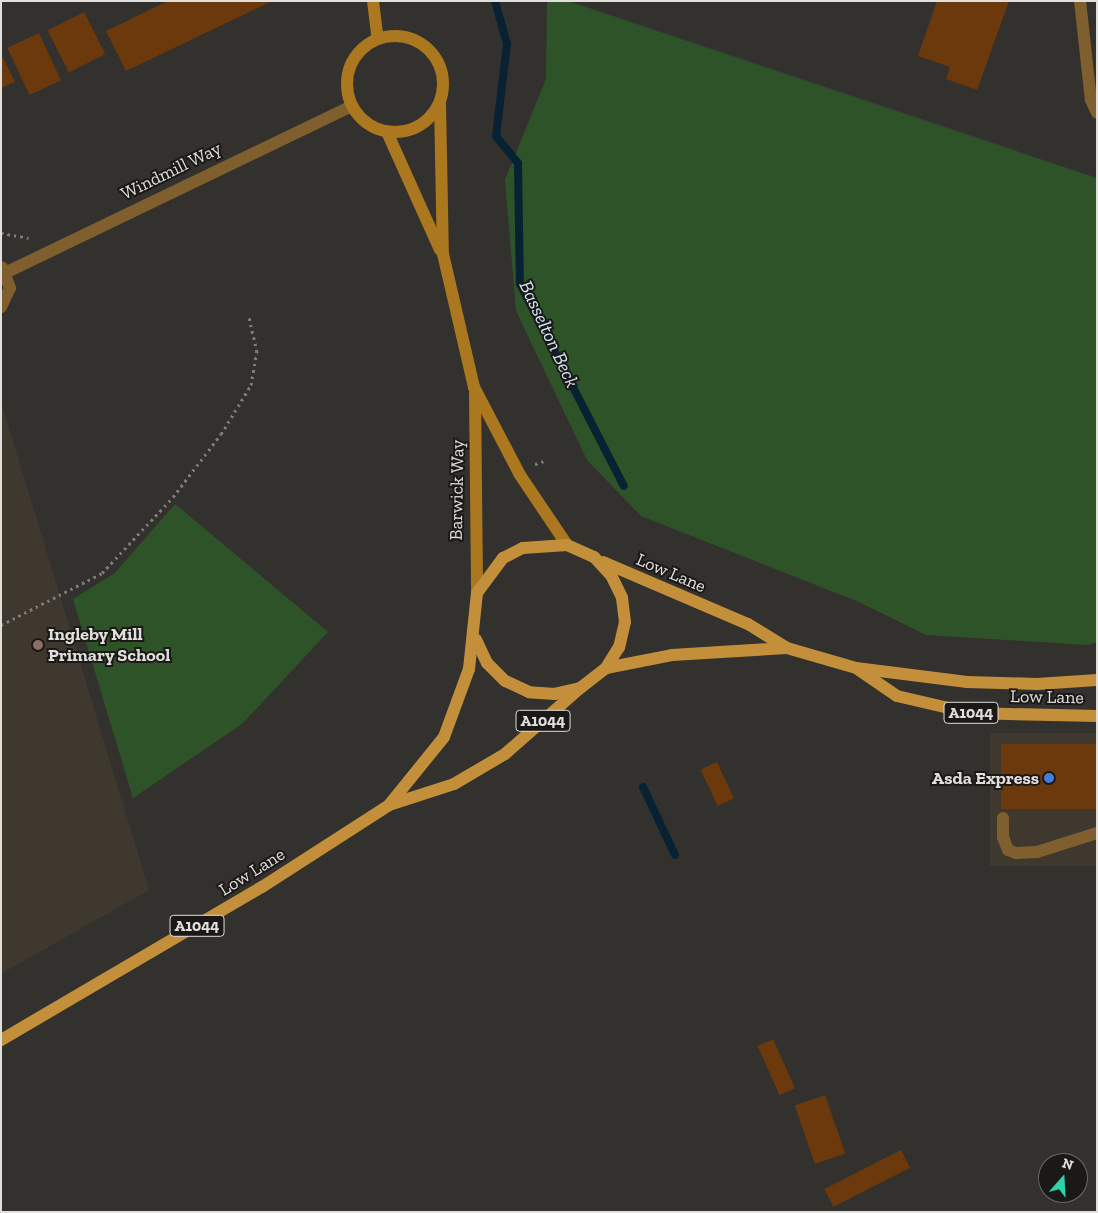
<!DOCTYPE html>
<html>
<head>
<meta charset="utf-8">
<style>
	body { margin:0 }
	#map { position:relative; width:1098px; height:1213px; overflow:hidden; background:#33312d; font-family:"Zilla Slab",serif }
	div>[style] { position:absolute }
	.built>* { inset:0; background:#3e382f; transform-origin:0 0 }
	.green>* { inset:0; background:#2f5328 }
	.stream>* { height:8px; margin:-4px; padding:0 4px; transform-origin:4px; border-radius:4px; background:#082233 }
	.building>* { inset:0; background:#6c390c; transform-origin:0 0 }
	.path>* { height:3px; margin-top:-1.5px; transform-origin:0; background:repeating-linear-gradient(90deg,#7f7d7a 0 2.5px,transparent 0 6.5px) }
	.lane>* { height:12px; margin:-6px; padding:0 6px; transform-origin:6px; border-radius:6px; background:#805f2f }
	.street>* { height:12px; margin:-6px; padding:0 6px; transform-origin:6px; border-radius:6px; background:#805f2f }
	.secondary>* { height:12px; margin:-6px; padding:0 6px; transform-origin:6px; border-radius:6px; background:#ac781f }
	.secondary>.ring { margin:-6px; padding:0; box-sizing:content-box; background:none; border:12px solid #ac781f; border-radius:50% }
	.primary>* { height:12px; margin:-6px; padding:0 6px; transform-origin:6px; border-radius:6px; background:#c48f3b }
	.dots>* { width:14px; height:14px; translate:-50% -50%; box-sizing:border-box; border:2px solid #1a1917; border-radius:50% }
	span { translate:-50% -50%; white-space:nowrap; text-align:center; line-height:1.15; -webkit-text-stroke:4px #1a1917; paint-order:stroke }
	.shield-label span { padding:1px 4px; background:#1a1917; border:1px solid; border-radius:4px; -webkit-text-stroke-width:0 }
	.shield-label { font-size:16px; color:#e1dfdc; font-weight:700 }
	.street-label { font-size:18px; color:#e1dfdc }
	.poi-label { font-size:18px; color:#e1dfdc; font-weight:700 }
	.left { translate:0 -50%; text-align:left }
	.right { translate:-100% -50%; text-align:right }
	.water-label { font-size:19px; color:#d4e7f6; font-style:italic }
	.frame { position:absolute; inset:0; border:2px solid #e1dfdc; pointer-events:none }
	.north { position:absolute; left:1038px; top:1153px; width:50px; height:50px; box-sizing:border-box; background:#1a1917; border:1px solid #6a6866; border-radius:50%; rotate:19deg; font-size:14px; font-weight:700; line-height:20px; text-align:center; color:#e1dfdc }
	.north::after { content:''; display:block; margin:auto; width:18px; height:22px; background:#2ad5ac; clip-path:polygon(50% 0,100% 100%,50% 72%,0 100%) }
</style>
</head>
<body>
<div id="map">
	<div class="built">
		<div style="clip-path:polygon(1px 401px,149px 890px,1px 974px)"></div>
		<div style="left:990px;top:733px;width:107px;height:133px"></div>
	</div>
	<div class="green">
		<div style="clip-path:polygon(547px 1px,568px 1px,1097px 178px,1097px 642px,1088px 645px,926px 635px,859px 602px,641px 516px,587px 460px,516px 311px,505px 180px,546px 79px)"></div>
		<div style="clip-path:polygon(175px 504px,328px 632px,242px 724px,133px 798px,73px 599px,115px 573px)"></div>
	</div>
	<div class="stream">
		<div style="left:495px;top:1px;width:45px;rotate:74.4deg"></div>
		<div style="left:507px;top:44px;width:93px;rotate:96.8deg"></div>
		<div style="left:496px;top:136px;width:35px;rotate:51deg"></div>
		<div style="left:518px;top:163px;width:121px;rotate:89.1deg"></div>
		<div style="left:520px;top:284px;width:227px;rotate:62.8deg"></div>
		<div style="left:643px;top:787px;width:75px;rotate:64.8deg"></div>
	</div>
	<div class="building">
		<div style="clip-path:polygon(168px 1px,272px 1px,126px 71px,106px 31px)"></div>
		<div style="clip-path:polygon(937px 1px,1009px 1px,977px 90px,946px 79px,950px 67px,918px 56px)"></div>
		<div style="left:84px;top:12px;width:47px;height:41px;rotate:63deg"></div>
		<div style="left:39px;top:33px;width:52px;height:35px;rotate:65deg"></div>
		<div style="clip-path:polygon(1px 54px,15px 82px,1px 88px)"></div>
		<div style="left:1097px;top:744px;width:65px;height:96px;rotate:90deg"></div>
		<div style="left:717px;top:762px;width:40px;height:18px;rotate:65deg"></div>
		<div style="left:773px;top:1039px;width:54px;height:17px;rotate:66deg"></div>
		<div style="left:825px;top:1095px;width:62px;height:32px;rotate:71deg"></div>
		<div style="left:901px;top:1150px;width:20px;height:86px;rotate:63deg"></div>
	</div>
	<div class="path">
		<div style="left:1px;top:233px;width:28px;rotate:10deg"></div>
		<div style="left:535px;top:464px;width:9px;rotate:-18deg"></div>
		<div style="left:1px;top:625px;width:114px;rotate:-27.2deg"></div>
		<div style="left:102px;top:573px;width:104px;rotate:-46.9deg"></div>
		<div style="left:173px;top:497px;width:79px;rotate:-52.7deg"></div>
		<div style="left:221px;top:434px;width:57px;rotate:-58.5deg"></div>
		<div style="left:251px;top:385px;width:34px;rotate:-80deg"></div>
		<div style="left:257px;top:352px;width:37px;rotate:-103deg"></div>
	</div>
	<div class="lane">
		<div style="left:1080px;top:1px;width:100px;rotate:83.7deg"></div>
		<div style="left:1091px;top:100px;width:14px;rotate:65deg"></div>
		<div style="left:1003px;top:818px;width:19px;rotate:90deg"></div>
		<div style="left:1003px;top:837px;width:14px;rotate:69deg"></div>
		<div style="left:1008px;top:850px;width:9px;rotate:21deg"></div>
		<div style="left:1016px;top:853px;width:21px;rotate:-3deg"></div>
		<div style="left:1037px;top:852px;width:63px;rotate:-17.6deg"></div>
	</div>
	<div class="street">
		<div style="left:7px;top:272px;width:383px;rotate:-25.7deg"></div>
		<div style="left:1px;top:307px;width:21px;rotate:-65deg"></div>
		<div style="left:10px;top:288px;width:22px;rotate:-111deg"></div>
	</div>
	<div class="secondary">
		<div style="left:373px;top:1px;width:38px;rotate:83deg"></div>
		<div class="ring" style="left:347px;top:36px;width:84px;height:84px"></div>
		<div style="left:440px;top:103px;width:151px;rotate:88.9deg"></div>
		<div style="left:443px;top:254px;width:137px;rotate:76.9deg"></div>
		<div style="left:474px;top:387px;width:99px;rotate:62.4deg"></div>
		<div style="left:520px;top:475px;width:84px;rotate:56.1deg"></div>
		<div style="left:387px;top:132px;width:129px;rotate:65.8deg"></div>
		<div style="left:475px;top:392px;width:201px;rotate:89.4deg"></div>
	</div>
	<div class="primary">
		<div style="left:603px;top:562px;width:158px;rotate:23.2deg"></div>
		<div style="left:748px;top:624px;width:46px;rotate:31.6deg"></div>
		<div style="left:787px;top:648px;width:72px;rotate:16.2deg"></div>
		<div style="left:856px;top:668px;width:112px;rotate:7.2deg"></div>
		<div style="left:967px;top:682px;width:70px;rotate:1.6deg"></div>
		<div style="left:1037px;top:684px;width:60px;rotate:-3.8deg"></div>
		<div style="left:606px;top:668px;width:67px;rotate:-11.1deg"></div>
		<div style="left:672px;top:655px;width:115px;rotate:-3.5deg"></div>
		<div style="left:859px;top:670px;width:46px;rotate:34.4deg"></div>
		<div style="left:897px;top:696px;width:75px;rotate:13.1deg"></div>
		<div style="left:970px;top:713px;width:127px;rotate:1.4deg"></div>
		<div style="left:389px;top:805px;width:87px;rotate:-51deg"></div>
		<div style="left:444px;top:737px;width:72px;rotate:-69.8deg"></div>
		<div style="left:469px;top:669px;width:76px;rotate:-84deg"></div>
		<div style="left:477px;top:593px;width:44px;rotate:-53.4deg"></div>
		<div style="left:503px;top:558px;width:22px;rotate:-27deg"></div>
		<div style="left:523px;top:548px;width:44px;rotate:-3.9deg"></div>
		<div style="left:567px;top:545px;width:30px;rotate:24deg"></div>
		<div style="left:594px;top:557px;width:25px;rotate:47deg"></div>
		<div style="left:611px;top:575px;width:25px;rotate:64deg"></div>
		<div style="left:622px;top:598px;width:24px;rotate:83deg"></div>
		<div style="left:625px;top:622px;width:26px;rotate:103deg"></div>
		<div style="left:619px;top:647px;width:25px;rotate:122deg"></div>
		<div style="left:606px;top:668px;width:33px;rotate:142deg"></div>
		<div style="left:580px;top:688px;width:26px;rotate:167deg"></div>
		<div style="left:555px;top:694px;width:26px;rotate:-176deg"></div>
		<div style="left:529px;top:692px;width:26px;rotate:-155deg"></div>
		<div style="left:505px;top:681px;width:25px;rotate:-135deg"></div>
		<div style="left:487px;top:663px;width:26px;rotate:-115deg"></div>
		<div style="left:1px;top:1040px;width:303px;rotate:-30.4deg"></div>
		<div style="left:262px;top:887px;width:151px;rotate:-32.8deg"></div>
		<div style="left:389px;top:805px;width:68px;rotate:-17.9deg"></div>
		<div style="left:454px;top:784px;width:59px;rotate:-30.5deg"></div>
		<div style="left:505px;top:754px;width:100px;rotate:-41.3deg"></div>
	</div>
	<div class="dots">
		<div style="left:38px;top:645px;background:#8d6e63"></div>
		<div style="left:1049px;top:778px;background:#3f7fe0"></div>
	</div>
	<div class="shield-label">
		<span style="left:971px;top:713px">A1044</span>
		<span style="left:543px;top:721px">A1044</span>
		<span style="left:197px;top:926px">A1044</span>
	</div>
	<div class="street-label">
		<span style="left:171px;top:171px;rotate:-26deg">Windmill Way</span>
		<span style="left:457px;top:490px;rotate:-89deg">Barwick Way</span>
		<span style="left:671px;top:573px;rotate:23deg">Low Lane</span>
		<span style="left:1047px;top:697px;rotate:1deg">Low Lane</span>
		<span style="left:252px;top:872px;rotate:-32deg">Low Lane</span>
	</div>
	<div class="poi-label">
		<span class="left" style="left:48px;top:645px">Ingleby Mill<br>Primary School</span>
		<span class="right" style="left:1039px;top:778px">Asda Express</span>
	</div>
	<div class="water-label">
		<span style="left:549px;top:334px;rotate:65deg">Basselton Beck</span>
	</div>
	<div class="frame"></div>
	<div class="north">N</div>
</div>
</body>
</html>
